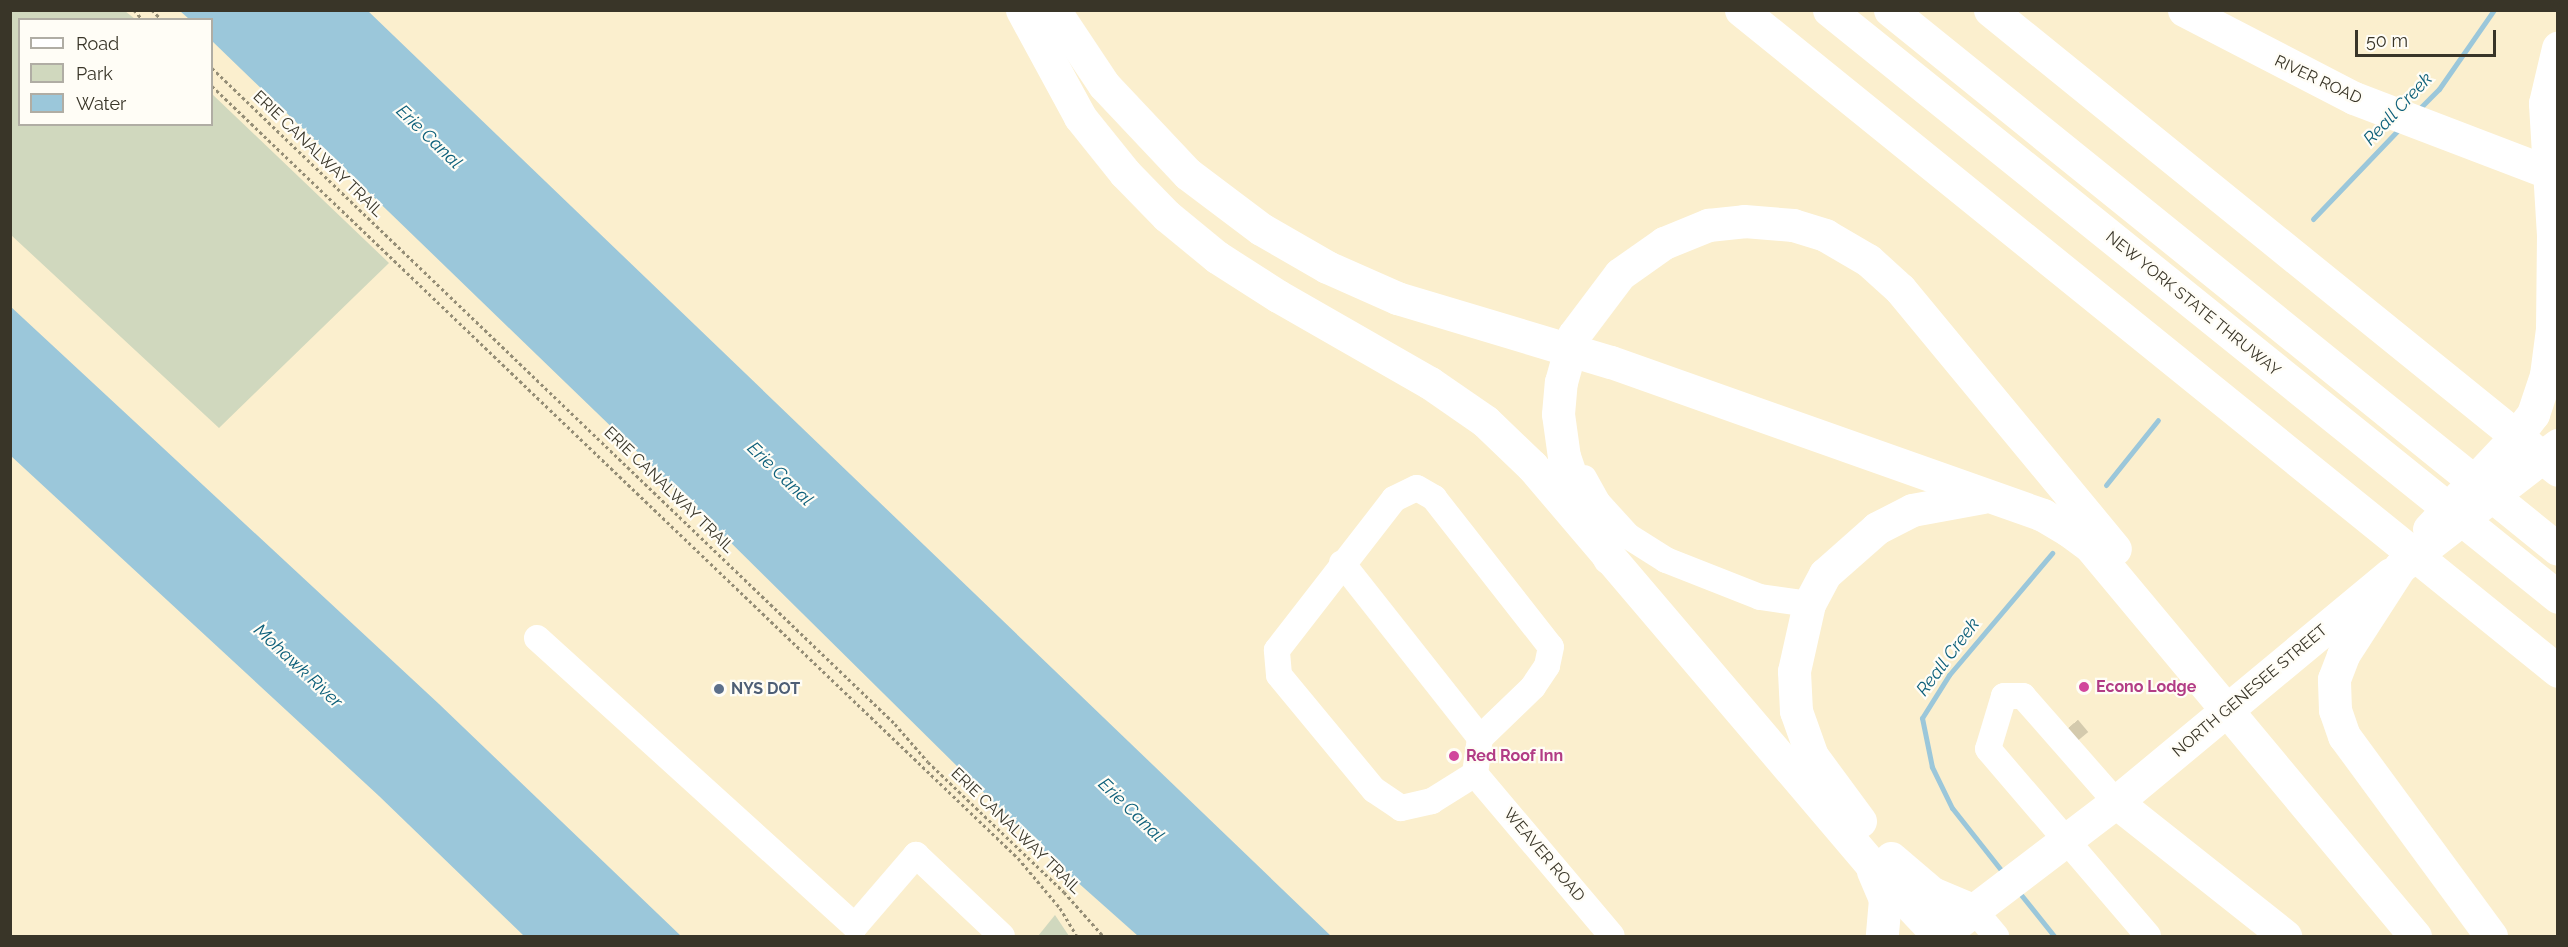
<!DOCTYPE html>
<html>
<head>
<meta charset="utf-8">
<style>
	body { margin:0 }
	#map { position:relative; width:2568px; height:947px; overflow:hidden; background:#fbefce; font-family:Raleway,sans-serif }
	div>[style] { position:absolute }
	.green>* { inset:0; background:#d0d8be }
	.water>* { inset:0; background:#9bc7da }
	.stream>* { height:5px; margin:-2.5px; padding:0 2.5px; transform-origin:2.5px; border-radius:2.5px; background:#9bc7da }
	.minor-tunnel>* { height:26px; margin-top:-13px; transform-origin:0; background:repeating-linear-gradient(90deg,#d4caad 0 26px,transparent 0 39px) }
	.path>* { height:3px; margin-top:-1.5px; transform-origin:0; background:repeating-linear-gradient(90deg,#948d76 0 3px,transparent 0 6px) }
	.minor>* { height:26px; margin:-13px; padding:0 13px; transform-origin:13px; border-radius:13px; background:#fff }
	.major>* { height:33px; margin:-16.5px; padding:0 16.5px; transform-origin:16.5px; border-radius:16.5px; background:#fff }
	.highway>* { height:33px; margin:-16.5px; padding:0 16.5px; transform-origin:16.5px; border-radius:16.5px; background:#fff }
	.dots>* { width:16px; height:16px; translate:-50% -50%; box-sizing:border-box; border:3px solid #fffdf6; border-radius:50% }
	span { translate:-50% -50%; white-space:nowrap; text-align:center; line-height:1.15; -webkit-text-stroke:4.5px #fffdf6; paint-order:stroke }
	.street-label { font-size:16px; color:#393528 }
	.hotel-label { font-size:16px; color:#b23c85; font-weight:700 }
	.left { translate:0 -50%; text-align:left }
	.service-label { font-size:16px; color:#4e5e75; font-weight:700 }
	.water-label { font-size:18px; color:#0c5f7a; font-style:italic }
	.frame { position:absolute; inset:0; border:12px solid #393528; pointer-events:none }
	.legend { position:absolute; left:18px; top:18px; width:195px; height:108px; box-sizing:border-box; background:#fffdf6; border:2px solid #b0ada4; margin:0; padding:8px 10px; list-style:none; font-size:18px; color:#393528 }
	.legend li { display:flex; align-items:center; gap:12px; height:30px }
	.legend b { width:30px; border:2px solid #b0ada4 }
	.scale { position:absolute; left:2355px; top:30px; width:141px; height:27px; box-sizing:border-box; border:3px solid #393528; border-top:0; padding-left:8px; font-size:18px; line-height:21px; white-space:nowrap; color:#393528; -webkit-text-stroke:4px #fffdf6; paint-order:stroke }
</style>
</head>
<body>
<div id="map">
	<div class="green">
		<div style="clip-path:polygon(10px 11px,125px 11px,135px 19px,20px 20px,20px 124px,212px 124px,212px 94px,389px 263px,219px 428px,11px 235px)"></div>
		<div style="clip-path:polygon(1055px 915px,1069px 936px,1038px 936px)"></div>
	</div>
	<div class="water">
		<div style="clip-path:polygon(180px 11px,368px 11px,1331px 936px,1138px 936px,1048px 856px,713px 525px,212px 41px,212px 20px,189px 19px)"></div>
		<div style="clip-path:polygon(10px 306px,439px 704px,681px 936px,524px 936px,379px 796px,11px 456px)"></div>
	</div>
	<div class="stream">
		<div style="left:2417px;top:111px;width:31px;rotate:-45deg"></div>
		<div style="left:2439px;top:89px;width:96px;rotate:-55.2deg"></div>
		<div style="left:2313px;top:219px;width:126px;rotate:-46.3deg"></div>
		<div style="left:2106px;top:485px;width:83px;rotate:-51.3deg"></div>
		<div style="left:2005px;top:875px;width:85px;rotate:-128.3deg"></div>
		<div style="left:1952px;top:808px;width:46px;rotate:-116deg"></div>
		<div style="left:1932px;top:767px;width:50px;rotate:-101.5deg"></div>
		<div style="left:1922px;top:718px;width:51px;rotate:-57.9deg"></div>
		<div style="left:1949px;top:675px;width:160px;rotate:-49.8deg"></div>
		<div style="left:2018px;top:891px;width:58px;rotate:51.3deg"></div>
	</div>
	<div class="minor-tunnel">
		<div style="left:2068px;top:728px;width:16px;rotate:50deg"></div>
	</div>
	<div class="path">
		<div style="left:134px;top:10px;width:13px;rotate:48deg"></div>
		<div style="left:152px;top:10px;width:14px;rotate:45deg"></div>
		<div style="left:212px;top:68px;width:947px;rotate:43.84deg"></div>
		<div style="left:895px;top:724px;width:50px;rotate:49deg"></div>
		<div style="left:928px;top:762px;width:188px;rotate:43.7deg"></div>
		<div style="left:1064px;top:892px;width:59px;rotate:48.4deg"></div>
		<div style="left:212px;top:86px;width:1116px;rotate:43.77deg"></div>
		<div style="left:1018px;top:858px;width:65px;rotate:50deg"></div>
		<div style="left:1060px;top:908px;width:33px;rotate:59deg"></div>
	</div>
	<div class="minor">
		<div style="left:1584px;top:478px;width:29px;rotate:61deg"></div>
		<div style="left:1598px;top:503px;width:45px;rotate:47.7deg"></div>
		<div style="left:1628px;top:536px;width:45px;rotate:32.3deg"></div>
		<div style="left:1666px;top:560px;width:101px;rotate:21.5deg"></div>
		<div style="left:1760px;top:597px;width:49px;rotate:8.1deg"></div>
		<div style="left:1417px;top:488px;width:20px;rotate:30deg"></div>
		<div style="left:1434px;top:498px;width:189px;rotate:51.9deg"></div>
		<div style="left:1551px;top:647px;width:19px;rotate:102deg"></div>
		<div style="left:1547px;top:666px;width:25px;rotate:124deg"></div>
		<div style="left:1533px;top:687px;width:74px;rotate:136.1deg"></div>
		<div style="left:1480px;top:738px;width:36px;rotate:98deg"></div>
		<div style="left:1475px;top:774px;width:51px;rotate:147.9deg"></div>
		<div style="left:1432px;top:801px;width:32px;rotate:167deg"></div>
		<div style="left:1401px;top:808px;width:32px;rotate:-146deg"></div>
		<div style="left:1374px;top:790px;width:149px;rotate:-129.6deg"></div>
		<div style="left:1279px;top:675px;width:25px;rotate:-95deg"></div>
		<div style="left:1277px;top:650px;width:191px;rotate:-52.2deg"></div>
		<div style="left:1394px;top:499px;width:25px;rotate:-26deg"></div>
		<div style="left:1342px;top:563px;width:223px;rotate:51.7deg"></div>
		<div style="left:537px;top:638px;width:429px;rotate:42.2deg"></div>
		<div style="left:855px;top:926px;width:94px;rotate:-49.3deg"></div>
		<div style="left:916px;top:855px;width:118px;rotate:43.3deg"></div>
		<div style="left:1475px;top:774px;width:212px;rotate:49.8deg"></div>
		<div style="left:2116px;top:802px;width:141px;rotate:-131.3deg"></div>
		<div style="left:2023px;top:696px;width:19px;rotate:180deg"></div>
		<div style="left:2004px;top:696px;width:55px;rotate:106.8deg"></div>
		<div style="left:1988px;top:749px;width:246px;rotate:49.4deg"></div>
		<div style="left:1975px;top:911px;width:33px;rotate:50deg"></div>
	</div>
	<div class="major">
		<div style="left:2184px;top:10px;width:191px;rotate:27.4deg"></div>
		<div style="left:2354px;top:98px;width:218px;rotate:20.9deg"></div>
		<div style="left:2429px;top:529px;width:121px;rotate:-46.7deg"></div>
		<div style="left:2512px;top:441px;width:34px;rotate:-52deg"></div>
		<div style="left:2533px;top:414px;width:41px;rotate:-71.6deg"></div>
		<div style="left:2546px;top:375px;width:46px;rotate:-82.6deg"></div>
		<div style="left:2552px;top:329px;width:94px;rotate:-89.4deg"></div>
		<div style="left:2553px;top:235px;width:132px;rotate:-93.5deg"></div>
		<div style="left:2545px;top:103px;width:57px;rotate:-76.7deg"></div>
		<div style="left:1940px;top:936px;width:221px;rotate:-37.3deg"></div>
		<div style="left:2116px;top:802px;width:357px;rotate:-39.7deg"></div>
	</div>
	<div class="highway">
		<div style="left:1022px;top:10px;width:122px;rotate:61.5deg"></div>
		<div style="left:1080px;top:117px;width:72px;rotate:51.2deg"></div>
		<div style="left:1125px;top:173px;width:60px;rotate:45.7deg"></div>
		<div style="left:1167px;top:216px;width:65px;rotate:39.4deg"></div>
		<div style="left:1217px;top:257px;width:72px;rotate:32.6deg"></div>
		<div style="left:1278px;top:296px;width:175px;rotate:29.8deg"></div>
		<div style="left:1430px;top:383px;width:67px;rotate:34.6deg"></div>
		<div style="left:1485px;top:421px;width:65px;rotate:43.8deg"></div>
		<div style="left:1532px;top:466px;width:521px;rotate:49.59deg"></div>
		<div style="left:1870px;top:863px;width:100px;rotate:46.6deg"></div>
		<div style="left:1054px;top:10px;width:90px;rotate:56.3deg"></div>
		<div style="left:1104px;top:85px;width:122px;rotate:46.7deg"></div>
		<div style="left:1188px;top:174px;width:91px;rotate:37deg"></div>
		<div style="left:1261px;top:229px;width:76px;rotate:29.9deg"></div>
		<div style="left:1327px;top:267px;width:77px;rotate:23.9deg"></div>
		<div style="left:1397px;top:298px;width:223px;rotate:16.7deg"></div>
		<div style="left:1611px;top:362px;width:458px;rotate:19.5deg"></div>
		<div style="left:2043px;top:515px;width:29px;rotate:31deg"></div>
		<div style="left:2068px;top:530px;width:26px;rotate:36deg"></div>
		<div style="left:2089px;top:545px;width:509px;rotate:50.18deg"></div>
		<div style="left:1741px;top:10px;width:1051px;rotate:38.97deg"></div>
		<div style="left:1829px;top:10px;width:936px;rotate:38.84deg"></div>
		<div style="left:1890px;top:10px;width:858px;rotate:38.9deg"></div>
		<div style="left:1990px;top:10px;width:731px;rotate:39deg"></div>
		<div style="left:1609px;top:558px;width:72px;rotate:-116.6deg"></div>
		<div style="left:1577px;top:494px;width:39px;rotate:-109deg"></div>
		<div style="left:1564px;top:457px;width:43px;rotate:-97.9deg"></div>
		<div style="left:1558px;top:414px;width:32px;rotate:-85deg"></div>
		<div style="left:1561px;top:382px;width:49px;rotate:-74.5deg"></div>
		<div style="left:1574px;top:335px;width:76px;rotate:-53deg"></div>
		<div style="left:1620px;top:274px;width:54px;rotate:-35.2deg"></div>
		<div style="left:1664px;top:243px;width:48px;rotate:-22.2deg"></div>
		<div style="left:1708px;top:225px;width:36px;rotate:-6deg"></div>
		<div style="left:1744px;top:221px;width:49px;rotate:4.7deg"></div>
		<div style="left:1793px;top:225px;width:34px;rotate:17deg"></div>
		<div style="left:1825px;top:235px;width:50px;rotate:30.2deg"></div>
		<div style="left:1868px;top:260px;width:43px;rotate:42.2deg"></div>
		<div style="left:1900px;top:289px;width:337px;rotate:50.4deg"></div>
		<div style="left:2116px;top:802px;width:216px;rotate:38.4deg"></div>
		<div style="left:1860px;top:821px;width:81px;rotate:-126.4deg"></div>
		<div style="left:1812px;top:756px;width:48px;rotate:-109.6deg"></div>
		<div style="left:1796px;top:711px;width:40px;rotate:-92.9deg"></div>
		<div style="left:1794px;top:671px;width:69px;rotate:-77.4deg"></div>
		<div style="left:1809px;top:604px;width:34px;rotate:-62deg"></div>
		<div style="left:1825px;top:574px;width:69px;rotate:-41.5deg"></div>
		<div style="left:1877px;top:528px;width:39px;rotate:-27deg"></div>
		<div style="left:1912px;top:510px;width:72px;rotate:-10.4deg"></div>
		<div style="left:1891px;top:858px;width:54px;rotate:40.5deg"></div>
		<div style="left:1932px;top:893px;width:47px;rotate:22.7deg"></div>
		<div style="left:1873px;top:871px;width:30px;rotate:67deg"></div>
		<div style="left:1885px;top:899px;width:37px;rotate:95deg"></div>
		<div style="left:2491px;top:936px;width:248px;rotate:-126.3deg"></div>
		<div style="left:2344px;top:736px;width:28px;rotate:-109deg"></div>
		<div style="left:2335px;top:710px;width:31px;rotate:-92deg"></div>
		<div style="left:2334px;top:679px;width:26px;rotate:-69deg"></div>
		<div style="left:2343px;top:655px;width:105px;rotate:-57.1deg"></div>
		<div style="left:2400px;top:567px;width:200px;rotate:-37.7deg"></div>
	</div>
	<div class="dots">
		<div style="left:2084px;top:687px;background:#d1479c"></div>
		<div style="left:719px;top:689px;background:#5c6f8a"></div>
		<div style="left:1454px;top:756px;background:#d1479c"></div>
	</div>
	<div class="street-label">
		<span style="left:2318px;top:80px;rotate:25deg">RIVER ROAD</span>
		<span style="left:318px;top:154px;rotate:44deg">ERIE CANALWAY TRAIL</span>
		<span style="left:2193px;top:304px;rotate:39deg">NEW YORK STATE THRUWAY</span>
		<span style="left:669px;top:490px;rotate:44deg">ERIE CANALWAY TRAIL</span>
		<span style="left:2250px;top:691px;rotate:-40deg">NORTH GENESEE STREET</span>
		<span style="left:1016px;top:831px;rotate:44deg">ERIE CANALWAY TRAIL</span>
		<span style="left:1544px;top:855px;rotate:50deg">WEAVER ROAD</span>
	</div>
	<div class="hotel-label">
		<span class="left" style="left:2096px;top:687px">Econo Lodge</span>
		<span class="left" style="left:1466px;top:756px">Red Roof Inn</span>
	</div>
	<div class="service-label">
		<span class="left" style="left:731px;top:689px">NYS DOT</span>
	</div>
	<div class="water-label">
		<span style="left:2398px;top:109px;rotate:-47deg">Reall Creek</span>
		<span style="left:429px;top:137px;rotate:44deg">Erie Canal</span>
		<span style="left:780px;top:474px;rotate:44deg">Erie Canal</span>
		<span style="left:1948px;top:657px;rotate:-53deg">Reall Creek</span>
		<span style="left:298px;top:666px;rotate:43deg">Mohawk River</span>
		<span style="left:1131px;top:810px;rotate:44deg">Erie Canal</span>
	</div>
	<div class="frame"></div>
	<ul class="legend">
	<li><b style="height:8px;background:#fff"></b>Road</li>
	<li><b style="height:16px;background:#d0d8be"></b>Park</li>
	<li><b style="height:16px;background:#9bc7da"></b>Water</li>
	</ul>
	<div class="scale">50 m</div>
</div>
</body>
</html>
